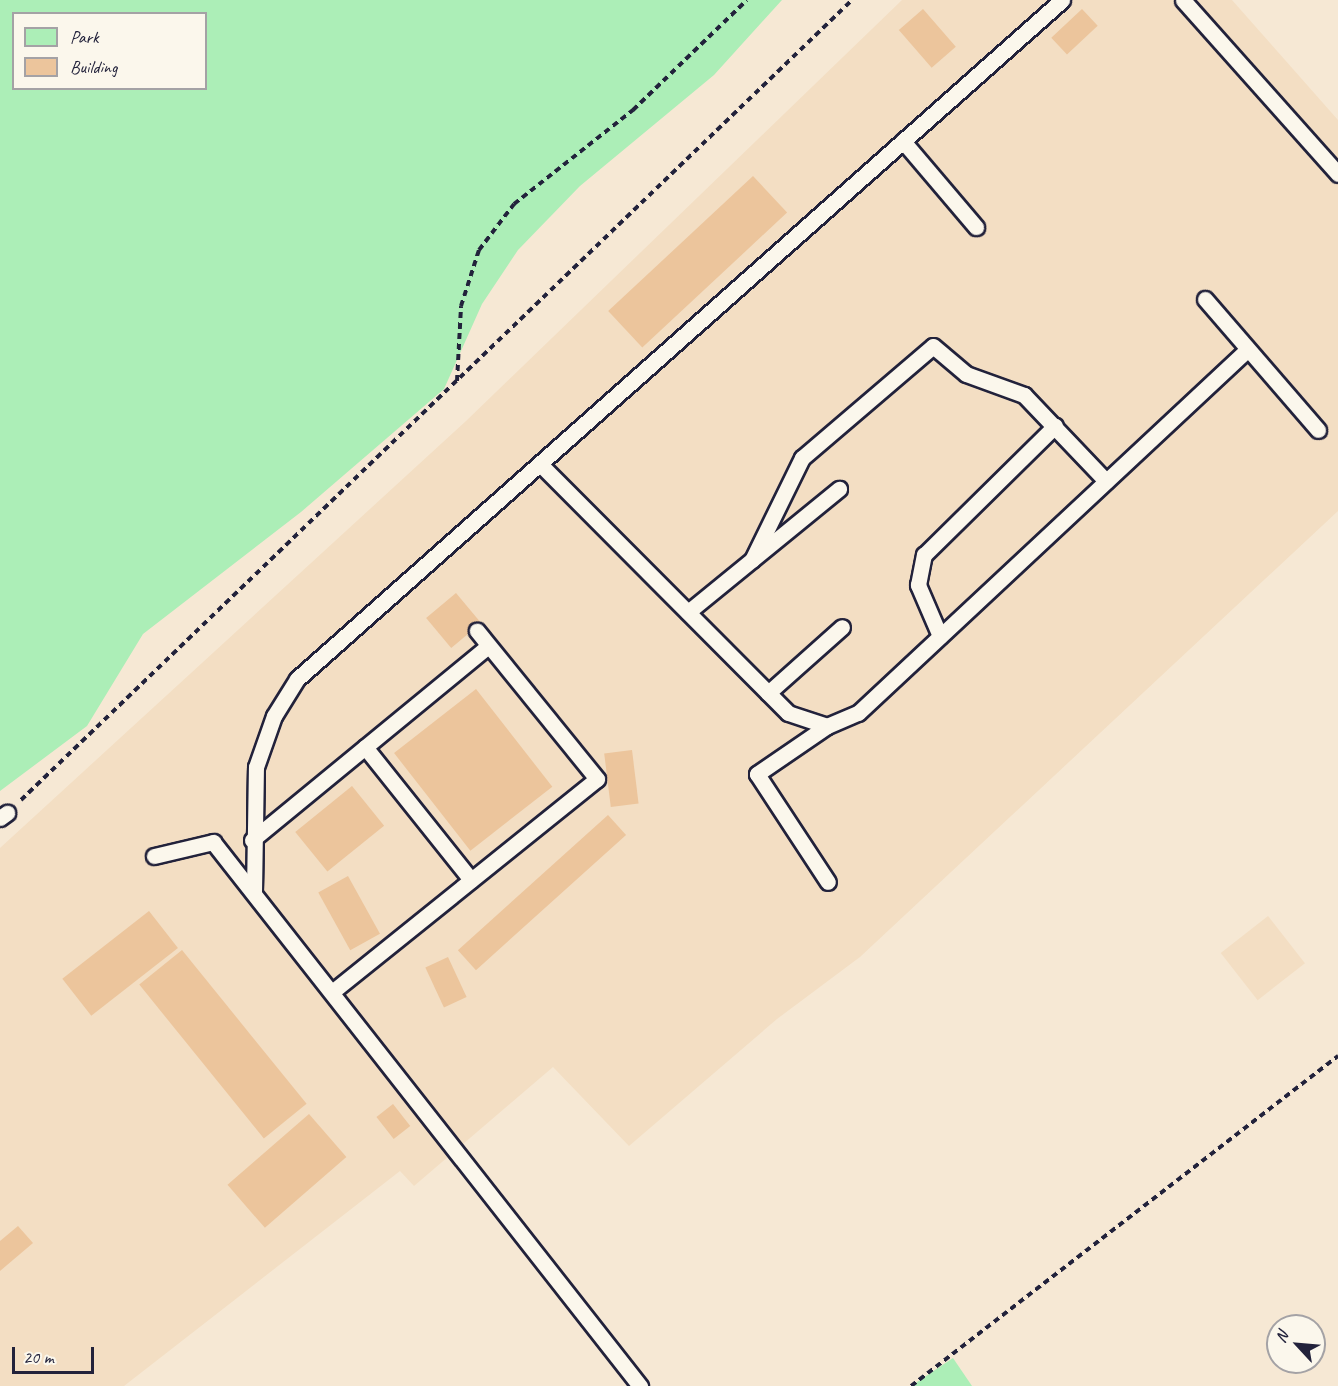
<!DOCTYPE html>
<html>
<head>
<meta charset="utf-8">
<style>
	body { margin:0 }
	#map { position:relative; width:1338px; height:1386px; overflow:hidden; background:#f6e8d4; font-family:Caveat,sans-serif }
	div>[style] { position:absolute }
	.built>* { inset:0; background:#f3dec3; transform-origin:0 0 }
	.green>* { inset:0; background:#aceeb7 }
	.building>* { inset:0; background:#ecc59c; transform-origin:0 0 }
	.path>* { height:4px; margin-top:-2px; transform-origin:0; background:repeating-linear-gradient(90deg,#22223b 0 6px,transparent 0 10.5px) }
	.roads { filter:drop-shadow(2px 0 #22223b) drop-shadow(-2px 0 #22223b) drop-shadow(0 2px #22223b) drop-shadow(0 -2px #22223b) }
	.lane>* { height:15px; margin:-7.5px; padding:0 7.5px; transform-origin:7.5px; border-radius:7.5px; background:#fbf7ec }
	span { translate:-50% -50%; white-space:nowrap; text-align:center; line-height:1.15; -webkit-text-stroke:5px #fbf7ec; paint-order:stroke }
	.legend { position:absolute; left:12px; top:12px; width:195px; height:78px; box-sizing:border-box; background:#fbf7ec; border:2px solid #a4a2a5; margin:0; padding:8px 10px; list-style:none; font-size:18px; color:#22223b }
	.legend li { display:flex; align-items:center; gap:12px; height:30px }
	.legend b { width:30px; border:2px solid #a4a2a5 }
	.north { position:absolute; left:1266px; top:1314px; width:60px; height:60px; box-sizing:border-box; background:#fbf7ec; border:2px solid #a4a2a5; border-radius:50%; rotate:296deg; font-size:16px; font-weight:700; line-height:24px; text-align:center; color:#22223b }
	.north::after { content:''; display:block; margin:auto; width:21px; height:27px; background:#22223b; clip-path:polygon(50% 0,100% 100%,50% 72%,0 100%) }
	.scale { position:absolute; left:12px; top:1347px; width:82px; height:27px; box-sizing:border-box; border:3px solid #22223b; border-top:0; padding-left:8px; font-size:18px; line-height:21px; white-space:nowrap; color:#22223b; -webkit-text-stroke:4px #fbf7ec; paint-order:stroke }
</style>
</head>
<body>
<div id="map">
	<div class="built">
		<div style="clip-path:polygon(902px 0,1232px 0,1338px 120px,1338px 511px,860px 957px,777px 1019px,629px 1146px,553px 1067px,414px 1186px,400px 1171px,124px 1386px,0 1386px,0 848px,466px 421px)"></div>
		<div style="left:1268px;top:916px;width:60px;height:60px;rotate:52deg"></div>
	</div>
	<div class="green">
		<div style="clip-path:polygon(evenodd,0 0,782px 0,714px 75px,580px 186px,518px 250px,482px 304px,444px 389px,301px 512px,143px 634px,87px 726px,0 791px,0 0,14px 14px,206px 14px,206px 88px,14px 88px,14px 14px)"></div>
		<div style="clip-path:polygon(953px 1358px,972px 1386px,911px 1386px)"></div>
	</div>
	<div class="building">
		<div style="left:923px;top:9px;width:50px;height:32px;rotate:49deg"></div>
		<div style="left:1082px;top:9px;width:23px;height:42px;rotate:47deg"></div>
		<div style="left:753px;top:176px;width:50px;height:198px;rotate:47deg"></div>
		<div style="left:456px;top:593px;width:39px;height:39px;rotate:50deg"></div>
		<div style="left:476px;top:689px;width:124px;height:104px;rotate:52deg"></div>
		<div style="left:632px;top:750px;width:54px;height:28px;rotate:83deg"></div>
		<div style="left:352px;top:786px;width:51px;height:73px;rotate:51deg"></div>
		<div style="left:608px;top:815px;width:27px;height:202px;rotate:48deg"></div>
		<div style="left:348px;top:876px;width:66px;height:34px;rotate:61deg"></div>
		<div style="left:149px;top:911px;width:47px;height:110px;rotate:52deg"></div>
		<div style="left:182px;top:950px;width:198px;height:55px;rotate:51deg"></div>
		<div style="left:448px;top:957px;width:44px;height:25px;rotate:65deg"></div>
		<div style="left:393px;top:1104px;width:28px;height:21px;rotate:52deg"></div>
		<div style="left:309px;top:1114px;width:57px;height:108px;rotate:49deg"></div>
		<div style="clip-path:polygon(18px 1226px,33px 1243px,0 1271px,0 1241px)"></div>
	</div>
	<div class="path">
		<div style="left:457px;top:381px;width:75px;rotate:-86.9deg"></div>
		<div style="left:461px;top:306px;width:59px;rotate:-72.2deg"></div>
		<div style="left:479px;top:250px;width:58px;rotate:-52.7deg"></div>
		<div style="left:514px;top:204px;width:152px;rotate:-38.3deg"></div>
		<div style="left:633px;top:110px;width:158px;rotate:-44deg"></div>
		<div style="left:21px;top:800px;width:1153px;rotate:-43.91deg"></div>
		<div style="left:911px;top:1386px;width:540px;rotate:-37.7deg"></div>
	</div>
	<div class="roads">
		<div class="lane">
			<div style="left:1183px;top:0;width:233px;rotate:48.3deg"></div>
			<div style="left:903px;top:141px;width:113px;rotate:49.7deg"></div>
			<div style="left:1205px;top:299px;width:173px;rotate:49.2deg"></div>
			<div style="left:540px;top:464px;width:351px;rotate:45.1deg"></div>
			<div style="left:788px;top:713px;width:41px;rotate:18.4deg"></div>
			<div style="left:827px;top:726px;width:34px;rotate:-23deg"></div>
			<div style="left:858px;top:713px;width:533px;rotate:-43.03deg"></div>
			<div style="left:752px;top:560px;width:114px;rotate:-63.9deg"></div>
			<div style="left:802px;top:458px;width:172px;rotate:-40.5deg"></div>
			<div style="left:933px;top:346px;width:43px;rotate:40.3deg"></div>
			<div style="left:966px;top:374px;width:62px;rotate:19.9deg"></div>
			<div style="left:1024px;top:395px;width:119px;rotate:46.4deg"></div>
			<div style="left:688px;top:612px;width:195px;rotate:-39.2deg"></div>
			<div style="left:940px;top:636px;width:56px;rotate:-113.3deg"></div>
			<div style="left:918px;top:585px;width:31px;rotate:-79deg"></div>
			<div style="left:924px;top:555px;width:184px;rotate:-44.6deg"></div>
			<div style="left:768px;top:693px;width:99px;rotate:-41.7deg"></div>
			<div style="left:827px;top:726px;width:85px;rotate:145.6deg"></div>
			<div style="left:757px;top:774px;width:129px;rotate:56.7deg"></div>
			<div style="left:365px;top:747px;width:170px;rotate:51.4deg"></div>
			<div style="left:0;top:818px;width:9px;rotate:-36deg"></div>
			<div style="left:252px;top:840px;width:306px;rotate:-39.4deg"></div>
			<div style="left:154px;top:856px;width:61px;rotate:-13.3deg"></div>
			<div style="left:213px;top:842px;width:692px;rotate:51.87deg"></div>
			<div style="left:254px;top:892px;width:125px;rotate:-89.1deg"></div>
			<div style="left:256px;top:767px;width:54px;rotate:-70.6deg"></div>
			<div style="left:274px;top:716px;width:44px;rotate:-58.1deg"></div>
			<div style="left:297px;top:679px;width:1023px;rotate:-41.59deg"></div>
			<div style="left:332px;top:992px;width:340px;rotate:-38.8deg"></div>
			<div style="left:597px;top:779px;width:191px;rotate:-129deg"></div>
		</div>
	</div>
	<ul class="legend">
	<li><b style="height:16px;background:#aceeb7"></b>Park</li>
	<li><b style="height:16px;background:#ecc59c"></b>Building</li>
	</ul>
	<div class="north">N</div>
	<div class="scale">20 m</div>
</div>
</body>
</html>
